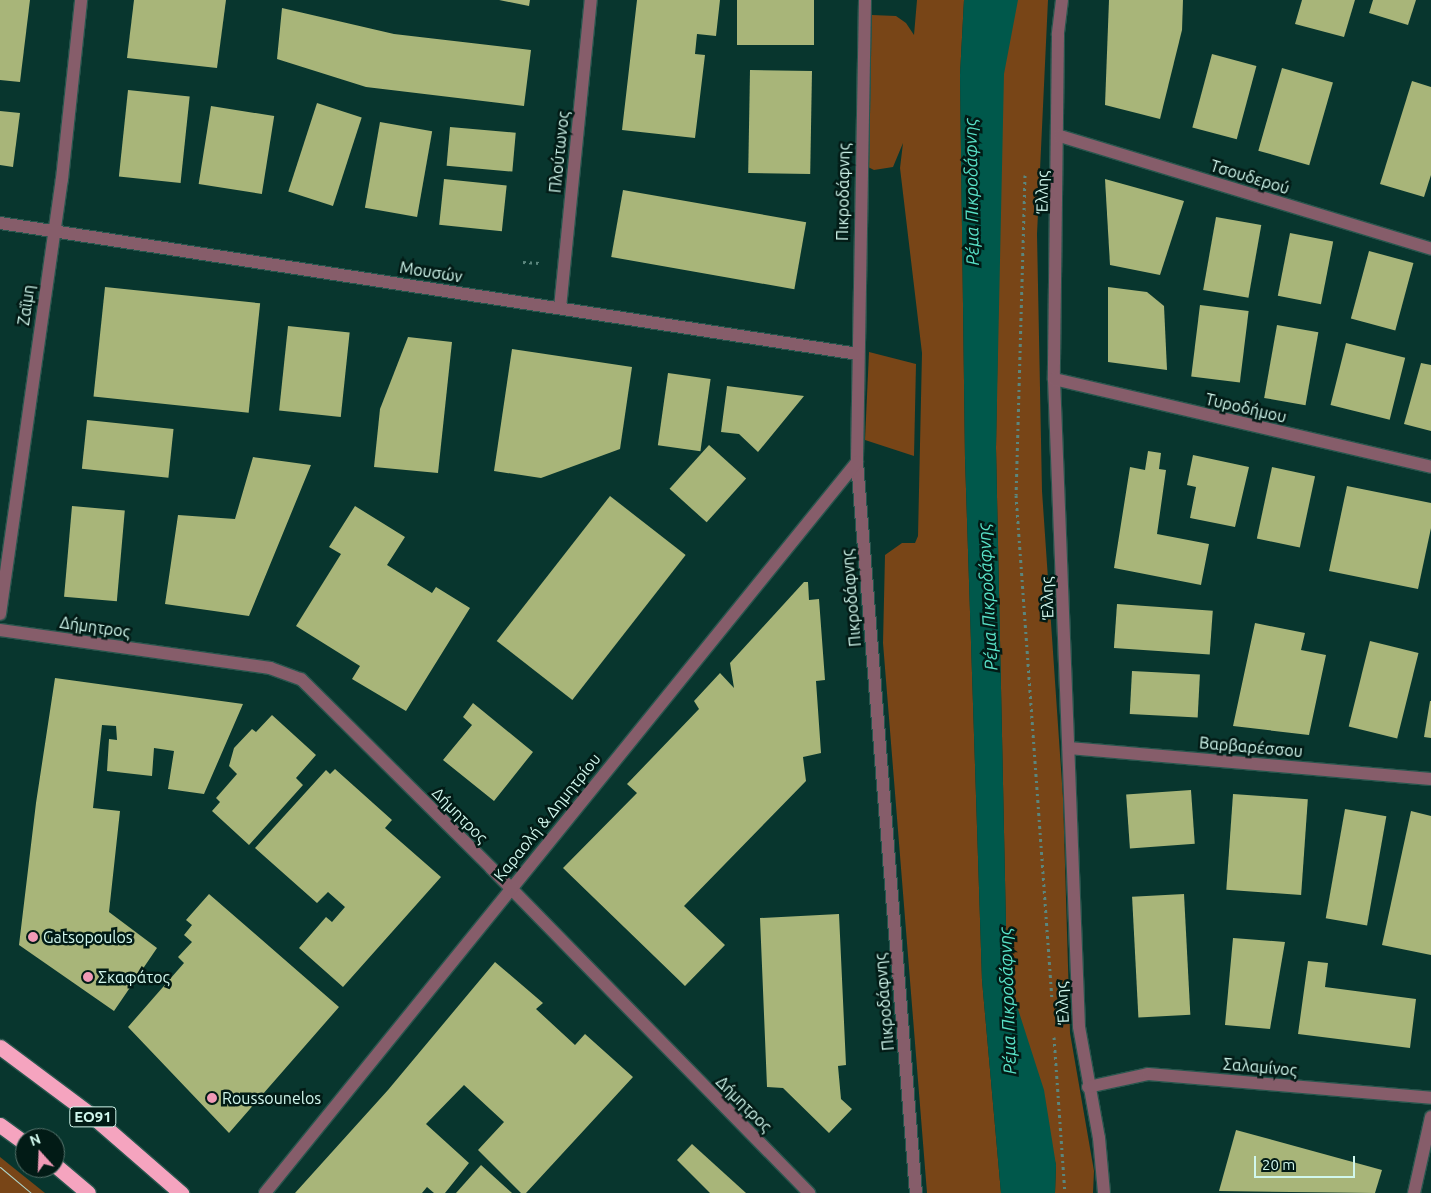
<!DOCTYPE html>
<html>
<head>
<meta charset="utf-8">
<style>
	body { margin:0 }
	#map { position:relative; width:1431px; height:1193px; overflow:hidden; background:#08362e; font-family:Ubuntu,sans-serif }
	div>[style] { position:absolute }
	.green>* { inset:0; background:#784517 }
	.water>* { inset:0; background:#00584b }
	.building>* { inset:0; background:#a8b579; transform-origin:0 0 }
	.path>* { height:3px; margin-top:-1.5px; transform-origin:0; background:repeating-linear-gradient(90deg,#5b867d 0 2.5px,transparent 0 6.5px) }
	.roads { filter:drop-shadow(1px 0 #28554d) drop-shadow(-1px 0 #28554d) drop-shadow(0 1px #28554d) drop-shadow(0 -1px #28554d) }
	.street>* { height:12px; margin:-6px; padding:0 6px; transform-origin:6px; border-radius:6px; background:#865d6a }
	.highway>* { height:15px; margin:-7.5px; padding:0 7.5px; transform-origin:7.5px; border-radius:7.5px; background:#f5a4bf }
	.tram>* { height:1px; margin:-0.5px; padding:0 0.5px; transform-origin:0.5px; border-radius:0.5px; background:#add4ca }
	.dots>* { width:14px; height:14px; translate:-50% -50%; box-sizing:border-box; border:2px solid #021b16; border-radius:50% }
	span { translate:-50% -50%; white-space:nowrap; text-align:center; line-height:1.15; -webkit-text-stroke:5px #021b16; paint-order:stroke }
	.shield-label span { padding:1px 4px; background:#021b16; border:1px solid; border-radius:4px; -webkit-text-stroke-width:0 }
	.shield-label { font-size:15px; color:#d1f7ed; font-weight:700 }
	.street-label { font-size:16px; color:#d1f7ed }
	.poi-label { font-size:16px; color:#d1f7ed }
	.left { translate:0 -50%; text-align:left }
	.water-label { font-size:18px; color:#59e2c8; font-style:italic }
	.north { position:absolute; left:15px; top:1128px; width:50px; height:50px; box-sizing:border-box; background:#021b16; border:1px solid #55736c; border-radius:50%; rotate:340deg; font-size:14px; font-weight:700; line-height:20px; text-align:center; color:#d1f7ed }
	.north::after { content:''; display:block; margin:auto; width:18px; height:22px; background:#f09ab6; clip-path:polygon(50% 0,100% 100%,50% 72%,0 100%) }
	.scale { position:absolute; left:1254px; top:1156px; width:101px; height:22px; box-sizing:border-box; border:2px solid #d1f7ed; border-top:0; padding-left:6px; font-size:15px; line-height:18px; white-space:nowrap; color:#d1f7ed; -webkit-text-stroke:4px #021b16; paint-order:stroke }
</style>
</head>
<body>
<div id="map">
	<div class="green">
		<div style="clip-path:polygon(917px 0,964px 0,960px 75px,965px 458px,982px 980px,1001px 1193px,927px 1193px,883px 643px,885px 555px,902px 543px,915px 543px,918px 536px,922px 353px,900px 168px,903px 143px,893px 167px,874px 170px,866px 166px,872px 15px,896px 16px,906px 23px,914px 35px)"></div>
		<div style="clip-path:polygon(1017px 0,1048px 0,1037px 234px,1042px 491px,1063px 798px,1070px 1033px,1094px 1171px,1093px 1193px,1055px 1193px,1056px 1165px,1007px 975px,996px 448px,1002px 69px)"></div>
		<div style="clip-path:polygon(869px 352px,916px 364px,914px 456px,865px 440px)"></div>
		<div style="clip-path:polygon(0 1157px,45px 1193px,0 1193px)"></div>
	</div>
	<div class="water">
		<div style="clip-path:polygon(964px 0,1018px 0,1004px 74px,996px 448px,1007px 975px,1044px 1090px,1056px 1165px,1055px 1193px,1001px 1193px,982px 980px,965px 458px,960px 75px)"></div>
	</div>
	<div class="building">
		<div style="clip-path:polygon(0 0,30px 0,20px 82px,0 80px)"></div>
		<div style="clip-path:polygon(134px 0,226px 0,217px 68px,127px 58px)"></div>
		<div style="clip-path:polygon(499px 0,530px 0,529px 6px)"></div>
		<div style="clip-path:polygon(637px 0,720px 0,716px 36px,697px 34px,695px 54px,705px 55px,695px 138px,622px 130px)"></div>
		<div style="left:737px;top:0;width:77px;height:45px"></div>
		<div style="clip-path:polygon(1109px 0,1183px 0,1182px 30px,1160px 119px,1105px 105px)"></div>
		<div style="clip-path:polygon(1302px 0,1355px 0,1344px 37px,1295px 24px)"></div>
		<div style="clip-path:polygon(1373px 0,1416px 0,1408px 25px,1369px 13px)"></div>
		<div style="clip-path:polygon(282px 8px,394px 34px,531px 50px,524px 106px,366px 87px,277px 59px)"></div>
		<div style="left:1212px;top:54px;width:46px;height:76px;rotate:15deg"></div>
		<div style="left:1282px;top:68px;width:53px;height:86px;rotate:16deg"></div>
		<div style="left:750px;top:70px;width:62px;height:103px;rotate:1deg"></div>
		<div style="clip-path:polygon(1412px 81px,1431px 87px,1431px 175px,1424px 197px,1380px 184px)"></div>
		<div style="left:128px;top:90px;width:62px;height:87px;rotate:6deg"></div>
		<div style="left:317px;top:103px;width:47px;height:93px;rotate:18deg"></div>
		<div style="left:211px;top:106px;width:64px;height:79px;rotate:9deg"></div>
		<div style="clip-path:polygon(0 111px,20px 113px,13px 167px,0 165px)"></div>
		<div style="left:380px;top:122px;width:53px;height:87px;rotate:10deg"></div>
		<div style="left:450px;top:127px;width:66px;height:39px;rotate:5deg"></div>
		<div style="left:444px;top:179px;width:63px;height:46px;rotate:6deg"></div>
		<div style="clip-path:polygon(1105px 179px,1184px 201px,1160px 275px,1110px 265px)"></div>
		<div style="left:623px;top:190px;width:186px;height:68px;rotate:10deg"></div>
		<div style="left:1216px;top:217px;width:46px;height:74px;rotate:10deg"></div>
		<div style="left:1290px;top:233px;width:44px;height:64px;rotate:11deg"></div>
		<div style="left:1369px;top:251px;width:46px;height:70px;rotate:15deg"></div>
		<div style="left:105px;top:287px;width:156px;height:110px;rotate:6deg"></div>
		<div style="clip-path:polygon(1108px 287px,1147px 292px,1164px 306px,1167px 370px,1108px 362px)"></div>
		<div style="left:1200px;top:305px;width:49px;height:72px;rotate:7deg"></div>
		<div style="left:1277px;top:325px;width:42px;height:74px;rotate:10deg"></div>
		<div style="left:288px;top:326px;width:62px;height:85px;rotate:6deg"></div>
		<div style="clip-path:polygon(408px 337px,452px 342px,438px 473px,374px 467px,380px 409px)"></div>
		<div style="left:1346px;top:343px;width:61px;height:64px;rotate:14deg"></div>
		<div style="clip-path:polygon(512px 349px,632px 367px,620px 449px,541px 478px,494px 471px)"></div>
		<div style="clip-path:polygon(1421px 363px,1431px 365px,1431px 431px,1404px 424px)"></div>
		<div style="left:668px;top:373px;width:43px;height:73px;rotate:8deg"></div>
		<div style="clip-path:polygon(727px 386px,804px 396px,758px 452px,739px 434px,721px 432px)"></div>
		<div style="left:87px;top:420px;width:87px;height:49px;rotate:6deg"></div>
		<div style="left:709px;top:445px;width:50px;height:59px;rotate:42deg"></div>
		<div style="clip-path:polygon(1148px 451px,1161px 453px,1159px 469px,1166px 470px,1157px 534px,1209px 544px,1201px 585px,1114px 568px,1130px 467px,1145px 470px)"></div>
		<div style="clip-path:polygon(1193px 455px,1249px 467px,1235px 527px,1190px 518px,1196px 487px,1187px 485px)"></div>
		<div style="clip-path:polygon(253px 457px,311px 465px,249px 616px,165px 604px,178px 515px,235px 519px)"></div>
		<div style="left:1272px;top:467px;width:44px;height:73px;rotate:12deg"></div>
		<div style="clip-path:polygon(1347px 486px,1431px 503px,1431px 528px,1418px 589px,1329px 571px)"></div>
		<div style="left:610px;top:496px;width:96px;height:184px;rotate:38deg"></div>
		<div style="left:72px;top:506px;width:53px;height:91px;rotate:5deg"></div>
		<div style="clip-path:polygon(355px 506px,405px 537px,387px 565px,432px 593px,436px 587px,470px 608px,406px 711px,352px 679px,360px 666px,296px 626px,341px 554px,329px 547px)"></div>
		<div style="clip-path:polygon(804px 582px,808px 582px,809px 600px,819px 599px,825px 680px,816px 681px,821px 753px,803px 757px,806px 781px,684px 906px,725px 945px,685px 986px,563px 868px,637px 793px,627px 784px,699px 709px,694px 701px,720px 673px,734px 688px,730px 663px)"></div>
		<div style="left:1117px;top:604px;width:96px;height:44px;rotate:4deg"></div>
		<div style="clip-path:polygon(1255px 623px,1305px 633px,1301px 650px,1326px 655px,1309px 735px,1233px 726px)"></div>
		<div style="left:1370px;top:641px;width:50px;height:88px;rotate:14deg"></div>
		<div style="left:1132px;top:671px;width:68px;height:43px;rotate:3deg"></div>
		<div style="clip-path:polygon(55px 678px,243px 704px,204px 794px,168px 789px,174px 751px,154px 748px,152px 776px,107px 771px,109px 739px,117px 740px,116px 726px,102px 725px,93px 808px,120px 811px,109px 912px,157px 948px,114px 1011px,19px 945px,36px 803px)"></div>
		<div style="clip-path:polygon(1430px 701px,1431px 701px,1431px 738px,1424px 737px)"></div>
		<div style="clip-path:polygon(473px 703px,533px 752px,494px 801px,443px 760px,472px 725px,463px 717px)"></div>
		<div style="clip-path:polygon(272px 715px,316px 755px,296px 778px,303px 785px,249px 845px,212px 811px,220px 802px,216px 798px,237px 774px,229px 766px,234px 748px,252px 729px,256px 732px)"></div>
		<div style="clip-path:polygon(335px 769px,392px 820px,385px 828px,441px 877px,343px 987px,299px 948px,326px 917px,332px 922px,345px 907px,328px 892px,317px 903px,255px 848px,326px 770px,330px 774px)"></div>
		<div style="left:1191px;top:790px;width:54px;height:65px;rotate:86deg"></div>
		<div style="left:1233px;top:794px;width:75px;height:96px;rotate:4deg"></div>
		<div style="left:1345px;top:809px;width:42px;height:111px;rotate:10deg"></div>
		<div style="clip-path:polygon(1411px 811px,1431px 816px,1431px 955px,1382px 945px)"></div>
		<div style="clip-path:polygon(209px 894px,339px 1007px,229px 1133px,128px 1027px,184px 963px,178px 957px,192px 942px,184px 935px,192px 925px,186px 920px)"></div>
		<div style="left:1184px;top:894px;width:121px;height:52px;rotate:87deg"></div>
		<div style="clip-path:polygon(839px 914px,846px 1065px,838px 1066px,841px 1099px,852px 1109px,829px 1133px,783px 1088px,767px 1087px,760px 918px)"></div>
		<div style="clip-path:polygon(1233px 938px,1285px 942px,1270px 1029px,1225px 1025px)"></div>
		<div style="clip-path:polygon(1308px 961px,1328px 963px,1325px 987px,1416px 999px,1410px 1048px,1298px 1034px)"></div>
		<div style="clip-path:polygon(495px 962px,543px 1003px,536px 1009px,575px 1045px,585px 1034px,633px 1077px,526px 1193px,521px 1193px,478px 1150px,504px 1122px,464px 1085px,426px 1124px,469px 1163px,445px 1193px,434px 1193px,427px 1187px,422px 1193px,295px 1193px,388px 1090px)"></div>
		<div style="clip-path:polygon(1236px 1130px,1382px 1170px,1375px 1193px,1219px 1191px)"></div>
		<div style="clip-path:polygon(692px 1144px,746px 1193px,710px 1193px,677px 1160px)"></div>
		<div style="clip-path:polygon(481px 1165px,512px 1193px,456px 1193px)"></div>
	</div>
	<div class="path">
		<div style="left:1025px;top:175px;width:320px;rotate:91.6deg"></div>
		<div style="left:1016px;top:495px;width:506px;rotate:85.92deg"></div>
		<div style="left:523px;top:262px;width:17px;rotate:3deg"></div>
		<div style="left:1054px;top:1037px;width:156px;rotate:86deg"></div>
	</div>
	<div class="roads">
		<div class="street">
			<div style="left:865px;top:0;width:462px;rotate:91deg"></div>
			<div style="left:857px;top:462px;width:733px;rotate:85.39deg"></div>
			<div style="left:1062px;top:0;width:35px;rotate:97deg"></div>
			<div style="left:1058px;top:35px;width:344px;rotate:90.7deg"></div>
			<div style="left:1054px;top:379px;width:648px;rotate:87.79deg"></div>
			<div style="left:1079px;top:1027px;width:113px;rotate:79.8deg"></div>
			<div style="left:1099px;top:1138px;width:55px;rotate:84.8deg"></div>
			<div style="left:1060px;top:136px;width:388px;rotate:16.9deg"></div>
			<div style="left:0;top:223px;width:868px;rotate:8.68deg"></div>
			<div style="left:560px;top:308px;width:310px;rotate:-84.3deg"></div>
			<div style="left:1054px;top:379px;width:387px;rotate:13.1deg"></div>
			<div style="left:0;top:614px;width:439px;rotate:-81.9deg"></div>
			<div style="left:62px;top:179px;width:180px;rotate:-83.9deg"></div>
			<div style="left:0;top:630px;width:273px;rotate:8deg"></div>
			<div style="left:270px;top:668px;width:33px;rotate:20deg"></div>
			<div style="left:301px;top:679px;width:268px;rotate:44.8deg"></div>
			<div style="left:491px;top:868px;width:455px;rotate:45.6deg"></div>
			<div style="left:1069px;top:748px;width:363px;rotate:4.9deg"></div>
			<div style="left:1088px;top:1087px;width:61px;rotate:-12.2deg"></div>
			<div style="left:1148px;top:1074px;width:284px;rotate:4.8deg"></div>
			<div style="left:265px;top:1193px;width:941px;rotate:-51deg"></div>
			<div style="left:1414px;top:1193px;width:78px;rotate:-77.4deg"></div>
		</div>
		<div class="highway">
			<div style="left:0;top:1047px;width:112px;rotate:36.7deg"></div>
			<div style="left:90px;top:1114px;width:121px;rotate:41deg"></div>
			<div style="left:0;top:1125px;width:31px;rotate:36deg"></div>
			<div style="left:55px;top:1165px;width:43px;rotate:40.3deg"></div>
		</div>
	</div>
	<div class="tram">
		<div style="left:0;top:1167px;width:40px;rotate:40deg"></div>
	</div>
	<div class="dots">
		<div style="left:33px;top:937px;background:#f09ab6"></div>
		<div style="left:88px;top:977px;background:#f09ab6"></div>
		<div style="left:212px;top:1098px;background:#f09ab6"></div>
	</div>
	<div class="shield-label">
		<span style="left:93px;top:1117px">ΕΟ91</span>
	</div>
	<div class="street-label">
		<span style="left:559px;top:152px;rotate:-84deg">Πλούτωνος</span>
		<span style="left:1250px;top:177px;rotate:17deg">Τσουδερού</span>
		<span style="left:843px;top:192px;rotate:-89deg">Πικροδάφνης</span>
		<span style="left:1042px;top:192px;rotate:-89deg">Έλλης</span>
		<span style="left:431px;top:272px;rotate:9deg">Μουσών</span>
		<span style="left:26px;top:305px;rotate:-82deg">Ζαΐμη</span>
		<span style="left:1246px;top:408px;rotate:13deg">Τυροδήμου</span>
		<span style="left:851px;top:598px;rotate:-95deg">Πικροδάφνης</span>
		<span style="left:1047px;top:598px;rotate:-92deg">Έλλης</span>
		<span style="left:95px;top:627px;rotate:8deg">Δήμητρος</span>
		<span style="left:1251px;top:747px;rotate:5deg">Βαρβαρέσσου</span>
		<span style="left:460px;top:815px;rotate:45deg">Δήμητρος</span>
		<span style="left:547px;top:817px;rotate:-51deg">Καραολή &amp; Δημητρίου</span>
		<span style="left:884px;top:1002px;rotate:-95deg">Πικροδάφνης</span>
		<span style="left:1062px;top:1003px;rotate:-93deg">Έλλης</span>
		<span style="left:1260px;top:1067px;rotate:5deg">Σαλαμίνος</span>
		<span style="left:744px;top:1104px;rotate:45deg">Δήμητρος</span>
	</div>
	<div class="poi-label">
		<span class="left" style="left:43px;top:937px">Gatsopoulos</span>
		<span class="left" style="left:98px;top:977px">Σκαφάτος</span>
		<span class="left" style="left:222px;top:1098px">Roussounelos</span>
	</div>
	<div class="water-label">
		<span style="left:971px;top:192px;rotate:-91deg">Ρέμα Πικροδάφνης</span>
		<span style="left:987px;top:597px;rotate:-93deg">Ρέμα Πικροδάφνης</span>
		<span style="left:1007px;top:1001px;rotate:-92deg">Ρέμα Πικροδάφνης</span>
	</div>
	<div class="north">N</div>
	<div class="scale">20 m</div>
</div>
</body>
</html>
